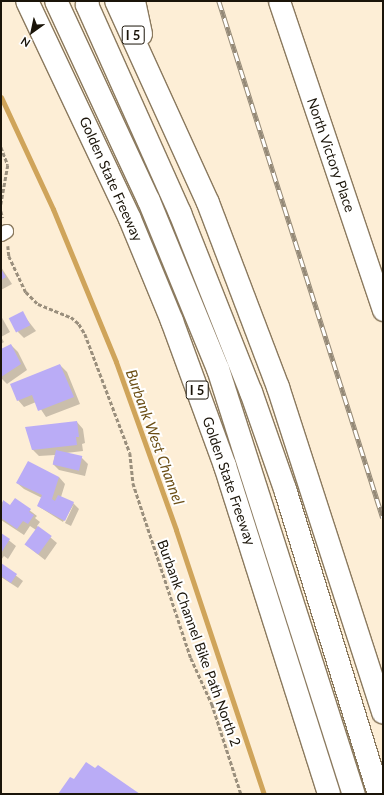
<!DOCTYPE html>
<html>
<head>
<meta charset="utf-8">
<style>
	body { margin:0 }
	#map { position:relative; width:384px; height:795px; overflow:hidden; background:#fdeed6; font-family:Lato,sans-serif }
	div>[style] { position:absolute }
	.shadow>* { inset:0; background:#0003 }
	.stream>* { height:5px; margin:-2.5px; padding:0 2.5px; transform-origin:2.5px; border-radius:2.5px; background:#cfa45a }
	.building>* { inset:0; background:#baacf6; transform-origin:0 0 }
	.path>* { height:2.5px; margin-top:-1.25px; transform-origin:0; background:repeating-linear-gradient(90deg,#9a8f7d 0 4px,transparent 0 6px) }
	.roads { filter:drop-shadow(1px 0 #8a795e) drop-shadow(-1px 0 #8a795e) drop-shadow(0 1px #8a795e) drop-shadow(0 -1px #8a795e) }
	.street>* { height:13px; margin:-6.5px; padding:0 6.5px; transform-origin:6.5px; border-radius:6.5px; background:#fff }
	.primary>* { height:21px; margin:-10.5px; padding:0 10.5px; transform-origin:10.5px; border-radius:10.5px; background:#fff }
	.highway>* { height:22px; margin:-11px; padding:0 11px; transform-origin:11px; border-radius:11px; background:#fff }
	.rail>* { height:4.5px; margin-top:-2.25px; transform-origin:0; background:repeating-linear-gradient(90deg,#fff 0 9px,#948977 0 18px); box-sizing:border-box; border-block:1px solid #948977 }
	span { translate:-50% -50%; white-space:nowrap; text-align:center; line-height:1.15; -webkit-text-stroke:4px #fff; paint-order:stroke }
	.shield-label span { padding:1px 3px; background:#fff; border:1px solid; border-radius:3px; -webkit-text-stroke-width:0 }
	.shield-label { font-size:13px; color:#1a1409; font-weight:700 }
	.street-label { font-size:14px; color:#1a1409 }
	.water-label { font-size:15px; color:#6c4f16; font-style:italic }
	.frame { position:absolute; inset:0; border:2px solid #1a1409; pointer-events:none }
	.north { position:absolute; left:12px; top:12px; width:40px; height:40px; -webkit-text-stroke:3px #fff; paint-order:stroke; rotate:213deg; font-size:11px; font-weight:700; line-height:16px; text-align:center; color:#1a1409 }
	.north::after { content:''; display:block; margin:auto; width:14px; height:18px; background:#1a1409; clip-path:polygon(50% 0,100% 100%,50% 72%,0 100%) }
</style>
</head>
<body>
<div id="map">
	<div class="shadow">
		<div style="clip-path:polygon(1px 267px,12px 284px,1px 290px)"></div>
		<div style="clip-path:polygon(22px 313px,36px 331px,24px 338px,18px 332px)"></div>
		<div style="clip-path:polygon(1px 316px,10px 332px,1px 337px)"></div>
		<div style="clip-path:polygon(1px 337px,4px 342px,1px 344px)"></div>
		<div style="clip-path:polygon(11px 345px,18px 352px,27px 370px,7px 384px,1px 378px,1px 351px)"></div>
		<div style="clip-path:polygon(60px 365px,67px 372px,80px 404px,46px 417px,36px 402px,24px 407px,18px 400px)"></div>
		<div style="clip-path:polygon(77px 422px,83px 429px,85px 443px,82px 444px,83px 451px,66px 453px,81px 457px,88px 464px,85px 476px,59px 470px,53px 464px,55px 455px,39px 456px,33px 450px,26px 428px)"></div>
		<div style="clip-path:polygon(59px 477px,65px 484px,61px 497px,73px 503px,79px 509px,71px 526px,65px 523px,74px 504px,63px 522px,38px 506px,42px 498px,24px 489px,17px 483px)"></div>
		<div style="clip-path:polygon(15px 499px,37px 516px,35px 518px,40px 522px,37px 526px,57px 543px,45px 560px,26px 545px,36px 530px,30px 526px,24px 535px,1px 520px,1px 504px,3px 501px,10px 506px)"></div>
		<div style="clip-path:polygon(1px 534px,16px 546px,8px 559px,4px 556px,1px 560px)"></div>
		<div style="clip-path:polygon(1px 564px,23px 581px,18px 588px,1px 577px)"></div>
	</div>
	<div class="stream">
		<div style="left:1px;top:97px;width:123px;rotate:65.1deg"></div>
		<div style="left:53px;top:209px;width:165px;rotate:67.6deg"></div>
		<div style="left:116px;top:362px;width:178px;rotate:70.3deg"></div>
		<div style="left:176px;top:530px;width:278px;rotate:71.6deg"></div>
	</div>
	<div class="building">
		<div style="clip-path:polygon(1px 269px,6px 277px,1px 280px)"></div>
		<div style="left:23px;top:311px;width:16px;height:16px;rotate:63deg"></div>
		<div style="clip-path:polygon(11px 344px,21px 364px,1px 377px,1px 349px)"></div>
		<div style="clip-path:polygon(60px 364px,74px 397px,38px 411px,32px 395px,17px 401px,10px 384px)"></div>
		<div style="clip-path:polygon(77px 421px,79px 437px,76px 437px,77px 445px,32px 450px,25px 427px)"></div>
		<div style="left:56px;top:450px;width:27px;height:15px;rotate:13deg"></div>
		<div style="clip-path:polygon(28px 461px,59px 477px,52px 499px,55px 501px,58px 495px,74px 502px,65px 521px,37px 506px,42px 495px,16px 483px)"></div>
		<div style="clip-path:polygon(15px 498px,31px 509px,29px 512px,34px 515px,28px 524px,23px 521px,17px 529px,1px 518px,3px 500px,10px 505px)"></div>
		<div style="left:38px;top:526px;width:17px;height:23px;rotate:36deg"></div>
		<div style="clip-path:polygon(1px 533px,10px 539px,1px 553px)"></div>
		<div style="clip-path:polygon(1px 563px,17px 574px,11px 583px,1px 576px)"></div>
		<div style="clip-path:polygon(86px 762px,95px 768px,98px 765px,140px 794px,58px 794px,70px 777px,74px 779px)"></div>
	</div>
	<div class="path">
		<div style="left:1px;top:147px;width:19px;rotate:69deg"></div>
		<div style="left:8px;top:165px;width:40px;rotate:100deg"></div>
		<div style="left:1px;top:211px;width:7px;rotate:74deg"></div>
		<div style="left:8px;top:246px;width:10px;rotate:84deg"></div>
		<div style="left:9px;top:256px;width:40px;rotate:65deg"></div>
		<div style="left:26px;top:292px;width:17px;rotate:45deg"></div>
		<div style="left:38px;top:304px;width:35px;rotate:22deg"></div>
		<div style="left:71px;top:317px;width:11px;rotate:41deg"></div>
		<div style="left:79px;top:324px;width:12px;rotate:59deg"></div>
		<div style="left:85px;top:334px;width:127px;rotate:69.3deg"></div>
		<div style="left:130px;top:453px;width:30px;rotate:84deg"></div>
		<div style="left:133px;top:483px;width:184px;rotate:71.7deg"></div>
		<div style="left:191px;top:658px;width:51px;rotate:65.5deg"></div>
		<div style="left:212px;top:704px;width:95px;rotate:72.1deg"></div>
	</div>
	<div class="roads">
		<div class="street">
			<div style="left:1px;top:234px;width:6px;rotate:-31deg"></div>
		</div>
		<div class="primary">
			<div style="left:279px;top:1px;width:326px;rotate:71.4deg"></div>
		</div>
		<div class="highway">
			<div style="left:27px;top:1px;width:241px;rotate:64.7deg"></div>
			<div style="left:130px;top:219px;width:110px;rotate:67.6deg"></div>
			<div style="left:172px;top:321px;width:154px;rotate:69.9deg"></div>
			<div style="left:225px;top:466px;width:344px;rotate:72.4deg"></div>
			<div style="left:56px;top:1px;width:221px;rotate:65.1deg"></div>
			<div style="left:149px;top:201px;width:182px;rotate:67.7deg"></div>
			<div style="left:218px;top:369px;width:446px;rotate:72.3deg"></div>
			<div style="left:88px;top:1px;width:4px;rotate:104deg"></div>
			<div style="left:87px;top:5px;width:228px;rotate:65.9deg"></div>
			<div style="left:180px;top:213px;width:193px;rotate:68.4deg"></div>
			<div style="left:251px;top:392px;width:103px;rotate:70.7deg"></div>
			<div style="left:285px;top:489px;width:319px;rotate:72.9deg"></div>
			<div style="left:116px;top:1px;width:222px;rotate:65.5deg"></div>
			<div style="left:208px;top:203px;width:197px;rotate:69.2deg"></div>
			<div style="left:278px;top:387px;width:342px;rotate:72.1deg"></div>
			<div style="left:134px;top:1px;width:34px;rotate:78deg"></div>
		</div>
	</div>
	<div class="rail">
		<div style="left:219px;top:1px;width:542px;rotate:72.4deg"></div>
	</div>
	<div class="shield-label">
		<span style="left:133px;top:35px">I 5</span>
		<span style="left:197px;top:390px">I 5</span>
	</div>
	<div class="street-label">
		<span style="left:331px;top:155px;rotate:71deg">North Victory Place</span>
		<span style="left:111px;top:179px;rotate:66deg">Golden State Freeway</span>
		<span style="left:229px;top:481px;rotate:71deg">Golden State Freeway</span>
		<span style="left:199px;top:643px;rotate:70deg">Burbank Channel Bike Path North 2</span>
	</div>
	<div class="water-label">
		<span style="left:155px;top:437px;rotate:70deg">Burbank West Channel</span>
	</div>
	<div class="frame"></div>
	<div class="north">N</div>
</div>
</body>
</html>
